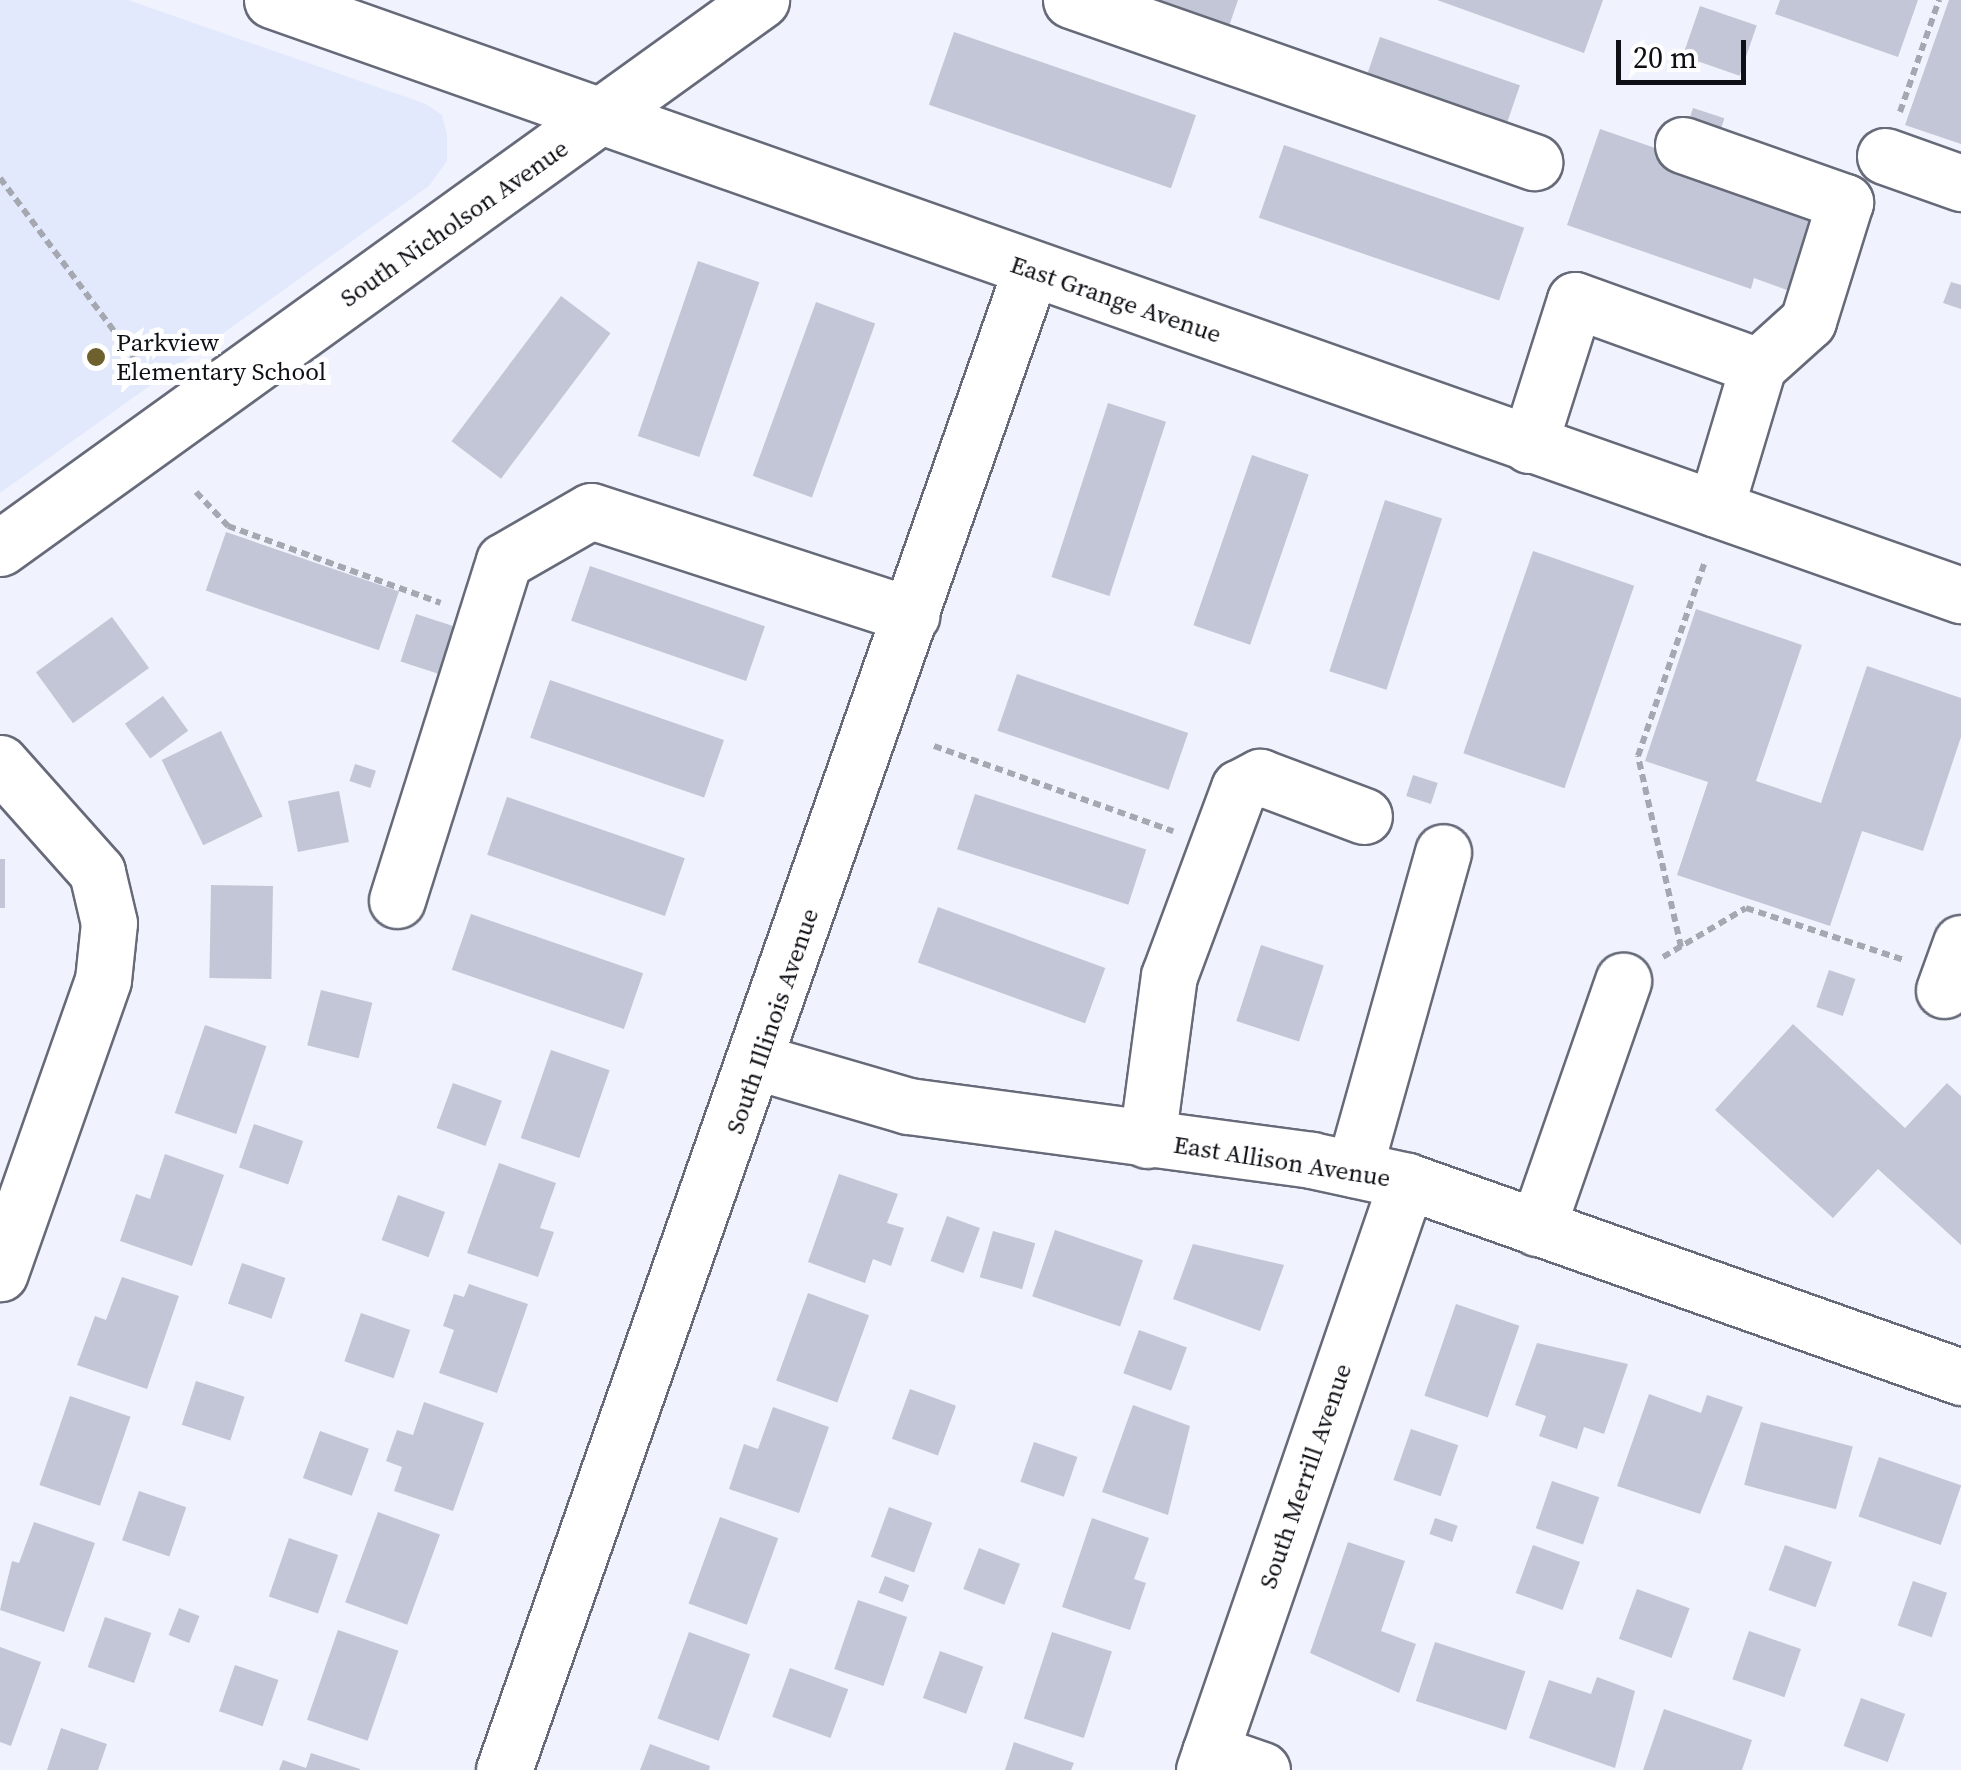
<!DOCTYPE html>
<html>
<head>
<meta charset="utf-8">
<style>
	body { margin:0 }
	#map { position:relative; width:1961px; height:1770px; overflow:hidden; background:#f0f3fd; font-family:"Source Serif 4",serif }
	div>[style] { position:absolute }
	.built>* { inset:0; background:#e3e9fc }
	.building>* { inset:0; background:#c2c6d6; transform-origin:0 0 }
	.path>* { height:6px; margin-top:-3px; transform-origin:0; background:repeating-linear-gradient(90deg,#a6a8b1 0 8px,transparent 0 13px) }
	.roads { filter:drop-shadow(2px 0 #666a79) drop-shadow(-2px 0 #666a79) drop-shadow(0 2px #666a79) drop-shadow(0 -2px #666a79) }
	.minor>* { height:55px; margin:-27.5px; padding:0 27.5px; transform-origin:27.5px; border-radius:27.5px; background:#fff }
	.dots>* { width:28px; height:28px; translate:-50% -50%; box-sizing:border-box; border:5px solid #fff; border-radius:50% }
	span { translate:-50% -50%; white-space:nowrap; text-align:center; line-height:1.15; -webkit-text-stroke:10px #fff; paint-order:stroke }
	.street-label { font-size:25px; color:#0f1016 }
	.poi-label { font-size:25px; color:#0f1016 }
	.left { translate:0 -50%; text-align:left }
	.scale { position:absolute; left:1616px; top:40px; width:130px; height:45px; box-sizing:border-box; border:5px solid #0f1016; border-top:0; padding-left:12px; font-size:30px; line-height:35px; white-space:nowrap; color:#0f1016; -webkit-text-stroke:8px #fff; paint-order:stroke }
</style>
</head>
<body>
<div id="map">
	<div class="built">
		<div style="clip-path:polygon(0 0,128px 0,426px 104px,442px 115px,447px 134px,447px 161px,429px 186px,0 493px)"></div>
	</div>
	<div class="building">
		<div style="clip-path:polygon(1135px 0,1238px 0,1227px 32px)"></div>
		<div style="clip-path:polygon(1437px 0,1603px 0,1584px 53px)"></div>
		<div style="clip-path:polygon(1780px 0,1918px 0,1898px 57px,1775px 14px)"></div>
		<div style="clip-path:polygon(1949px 0,1961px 0,1961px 144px,1905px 125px)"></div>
		<div style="left:1700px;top:6px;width:60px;height:53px;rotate:19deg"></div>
		<div style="left:954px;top:32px;width:256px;height:77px;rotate:19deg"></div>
		<div style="left:1380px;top:37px;width:148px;height:46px;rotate:19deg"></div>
		<div style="left:1693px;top:108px;width:33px;height:20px;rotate:18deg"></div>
		<div style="clip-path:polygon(1600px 129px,1783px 192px,1823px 222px,1798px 294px,1754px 278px,1751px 289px,1567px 225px)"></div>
		<div style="left:1284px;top:145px;width:254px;height:77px;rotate:19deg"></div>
		<div style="left:698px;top:261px;width:65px;height:185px;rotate:19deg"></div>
		<div style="clip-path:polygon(1951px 282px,1961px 285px,1961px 309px,1943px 303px)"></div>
		<div style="left:561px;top:296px;width:62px;height:182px;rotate:37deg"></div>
		<div style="left:816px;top:302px;width:63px;height:185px;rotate:20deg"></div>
		<div style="left:1108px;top:403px;width:61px;height:183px;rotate:18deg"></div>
		<div style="left:1252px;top:455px;width:60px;height:180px;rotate:19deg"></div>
		<div style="left:1385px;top:500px;width:60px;height:180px;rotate:18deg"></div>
		<div style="left:226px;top:532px;width:183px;height:62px;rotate:19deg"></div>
		<div style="left:1533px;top:551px;width:107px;height:214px;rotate:19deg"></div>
		<div style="left:590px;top:566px;width:185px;height:58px;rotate:19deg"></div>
		<div style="clip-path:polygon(1696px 609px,1802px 645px,1756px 781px,1821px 803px,1867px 666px,1961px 698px,1961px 737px,1923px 851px,1862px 831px,1830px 926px,1677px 875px,1708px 782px,1645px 761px)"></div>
		<div style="left:416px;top:614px;width:47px;height:50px;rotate:18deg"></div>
		<div style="left:112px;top:617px;width:63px;height:94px;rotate:54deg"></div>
		<div style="left:1017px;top:674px;width:181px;height:60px;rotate:19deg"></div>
		<div style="left:550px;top:680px;width:184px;height:61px;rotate:19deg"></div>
		<div style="left:163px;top:696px;width:43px;height:47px;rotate:54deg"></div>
		<div style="left:221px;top:731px;width:95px;height:66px;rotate:64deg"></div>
		<div style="left:355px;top:764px;width:22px;height:18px;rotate:18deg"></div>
		<div style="left:1413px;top:775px;width:26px;height:22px;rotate:18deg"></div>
		<div style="left:339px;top:791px;width:52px;height:52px;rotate:79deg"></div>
		<div style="left:975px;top:794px;width:180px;height:58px;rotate:18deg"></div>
		<div style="left:507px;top:797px;width:188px;height:61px;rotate:19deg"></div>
		<div style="left:0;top:859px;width:5px;height:49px"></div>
		<div style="left:211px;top:885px;width:62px;height:93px;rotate:1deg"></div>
		<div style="left:938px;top:907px;width:178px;height:59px;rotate:20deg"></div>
		<div style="left:471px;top:914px;width:182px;height:59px;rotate:19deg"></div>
		<div style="left:1261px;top:945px;width:66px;height:80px;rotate:18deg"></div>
		<div style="left:1829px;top:970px;width:28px;height:39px;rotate:19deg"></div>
		<div style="left:321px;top:990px;width:53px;height:57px;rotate:14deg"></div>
		<div style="clip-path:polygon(1793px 1024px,1905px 1128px,1947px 1083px,1961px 1096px,1961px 1245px,1878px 1169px,1833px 1218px,1715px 1110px)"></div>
		<div style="left:205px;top:1025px;width:65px;height:93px;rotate:19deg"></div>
		<div style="left:551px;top:1050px;width:62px;height:93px;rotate:19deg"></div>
		<div style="left:453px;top:1083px;width:52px;height:48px;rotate:20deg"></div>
		<div style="left:254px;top:1124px;width:52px;height:46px;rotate:19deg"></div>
		<div style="clip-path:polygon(165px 1154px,224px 1175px,192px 1266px,120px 1241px,136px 1194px,150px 1199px)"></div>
		<div style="clip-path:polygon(499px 1163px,556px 1183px,540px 1228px,554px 1232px,538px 1277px,467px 1253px)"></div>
		<div style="clip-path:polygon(839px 1174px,898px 1194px,887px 1223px,904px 1228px,891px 1266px,873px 1259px,865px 1283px,808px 1262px)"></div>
		<div style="left:398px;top:1195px;width:50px;height:48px;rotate:20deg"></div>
		<div style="left:947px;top:1216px;width:35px;height:48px;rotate:20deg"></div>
		<div style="left:1055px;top:1230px;width:93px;height:70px;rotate:19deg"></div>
		<div style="left:993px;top:1231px;width:44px;height:48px;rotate:16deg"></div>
		<div style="clip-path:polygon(1193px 1244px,1284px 1265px,1260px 1331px,1173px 1299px)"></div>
		<div style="left:242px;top:1263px;width:46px;height:43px;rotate:19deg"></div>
		<div style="clip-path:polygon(122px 1277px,179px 1296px,147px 1389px,77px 1365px,95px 1316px,106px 1320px)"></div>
		<div style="clip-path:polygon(469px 1284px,528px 1304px,497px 1393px,439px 1373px,454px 1330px,443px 1326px,454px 1294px,464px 1297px)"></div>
		<div style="left:808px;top:1293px;width:65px;height:93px;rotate:20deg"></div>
		<div style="left:1456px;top:1304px;width:67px;height:97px;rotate:19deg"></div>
		<div style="left:361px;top:1313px;width:52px;height:51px;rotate:19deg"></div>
		<div style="left:1139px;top:1330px;width:51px;height:46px;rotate:20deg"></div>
		<div style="clip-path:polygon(1537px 1343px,1628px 1364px,1604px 1434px,1584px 1427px,1577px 1449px,1539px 1436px,1546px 1416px,1515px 1405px)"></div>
		<div style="left:196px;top:1381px;width:51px;height:46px;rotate:18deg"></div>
		<div style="left:910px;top:1389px;width:49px;height:53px;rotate:20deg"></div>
		<div style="clip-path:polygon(1649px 1394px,1701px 1413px,1707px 1395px,1743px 1407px,1700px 1514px,1617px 1486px)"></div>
		<div style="left:70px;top:1396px;width:64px;height:94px;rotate:19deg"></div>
		<div style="clip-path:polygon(424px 1402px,484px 1423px,453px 1511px,394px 1491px,402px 1467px,386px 1461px,397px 1430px,413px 1435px)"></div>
		<div style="clip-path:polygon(1133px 1405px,1190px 1426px,1168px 1515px,1102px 1492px)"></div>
		<div style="clip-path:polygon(773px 1407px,829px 1427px,799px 1513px,729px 1489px,744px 1444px,758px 1449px)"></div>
		<div style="left:1761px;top:1422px;width:95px;height:65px;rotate:15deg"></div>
		<div style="left:1411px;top:1429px;width:50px;height:54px;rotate:19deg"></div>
		<div style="left:320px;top:1431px;width:52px;height:50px;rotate:20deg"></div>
		<div style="left:1034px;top:1442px;width:46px;height:42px;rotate:19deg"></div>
		<div style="left:1879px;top:1457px;width:87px;height:63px;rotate:19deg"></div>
		<div style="left:1552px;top:1481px;width:50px;height:50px;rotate:19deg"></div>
		<div style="left:139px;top:1491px;width:50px;height:52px;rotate:19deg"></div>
		<div style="left:889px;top:1507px;width:46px;height:53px;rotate:20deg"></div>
		<div style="left:378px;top:1512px;width:66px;height:96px;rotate:20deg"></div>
		<div style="left:720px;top:1517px;width:62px;height:92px;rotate:20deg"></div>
		<div style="clip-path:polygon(1092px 1518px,1149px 1538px,1134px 1579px,1146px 1583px,1130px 1630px,1062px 1607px)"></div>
		<div style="left:1435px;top:1518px;width:24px;height:17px;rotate:19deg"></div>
		<div style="clip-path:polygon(34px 1522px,95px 1543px,64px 1632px,0 1610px,12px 1561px,19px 1563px)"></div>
		<div style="left:289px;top:1538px;width:52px;height:62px;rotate:19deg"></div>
		<div style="clip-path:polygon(1348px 1542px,1405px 1561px,1381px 1631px,1416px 1644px,1399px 1693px,1310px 1653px)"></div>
		<div style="left:1533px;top:1545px;width:50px;height:51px;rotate:20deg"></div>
		<div style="left:1785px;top:1545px;width:50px;height:48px;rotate:20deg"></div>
		<div style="left:979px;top:1548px;width:44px;height:44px;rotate:21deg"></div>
		<div style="left:885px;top:1576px;width:26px;height:18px;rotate:21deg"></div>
		<div style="left:1913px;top:1581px;width:36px;height:47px;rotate:19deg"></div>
		<div style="left:1637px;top:1589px;width:56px;height:53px;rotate:20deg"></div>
		<div style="left:858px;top:1600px;width:52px;height:73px;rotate:19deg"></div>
		<div style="left:179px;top:1608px;width:22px;height:29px;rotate:21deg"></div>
		<div style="left:105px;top:1617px;width:49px;height:53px;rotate:19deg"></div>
		<div style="left:338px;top:1630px;width:64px;height:95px;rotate:19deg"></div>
		<div style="left:1749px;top:1631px;width:55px;height:51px;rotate:19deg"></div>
		<div style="left:689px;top:1632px;width:65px;height:92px;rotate:20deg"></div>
		<div style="left:1052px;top:1632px;width:63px;height:91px;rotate:18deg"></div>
		<div style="left:1435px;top:1642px;width:95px;height:62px;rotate:18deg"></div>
		<div style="clip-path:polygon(0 1647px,41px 1662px,11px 1746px,0 1742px)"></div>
		<div style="left:940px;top:1651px;width:46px;height:50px;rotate:20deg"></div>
		<div style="left:235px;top:1665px;width:46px;height:49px;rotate:19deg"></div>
		<div style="left:790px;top:1668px;width:62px;height:52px;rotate:20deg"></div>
		<div style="clip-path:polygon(1597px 1677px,1635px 1691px,1615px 1768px,1529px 1738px,1549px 1680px,1591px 1694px)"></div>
		<div style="left:1861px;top:1698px;width:47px;height:51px;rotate:20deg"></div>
		<div style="clip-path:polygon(1664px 1709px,1752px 1740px,1742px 1770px,1643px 1770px)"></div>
		<div style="clip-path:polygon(61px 1728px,107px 1744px,98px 1770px,47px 1770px)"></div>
		<div style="clip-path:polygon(1014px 1742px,1074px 1763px,1071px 1770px,1005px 1770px)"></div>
		<div style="clip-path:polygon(650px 1744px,710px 1766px,709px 1770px,640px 1770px)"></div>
		<div style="clip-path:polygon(311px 1753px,360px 1769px,360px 1770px,279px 1770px,283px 1760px,306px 1768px)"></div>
	</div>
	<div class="path">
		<div style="left:1900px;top:112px;width:119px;rotate:-70.8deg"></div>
		<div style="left:0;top:178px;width:246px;rotate:53.3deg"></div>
		<div style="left:196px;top:492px;width:47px;rotate:46.7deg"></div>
		<div style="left:228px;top:526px;width:226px;rotate:19.9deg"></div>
		<div style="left:934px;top:746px;width:254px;rotate:19.6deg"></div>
		<div style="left:1681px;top:947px;width:196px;rotate:-102.7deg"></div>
		<div style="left:1638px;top:756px;width:206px;rotate:-71deg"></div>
		<div style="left:1663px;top:957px;width:96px;rotate:-30.6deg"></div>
		<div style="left:1746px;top:908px;width:166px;rotate:18.2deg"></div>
	</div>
	<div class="roads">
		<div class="minor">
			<div style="left:272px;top:0;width:1791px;rotate:19.41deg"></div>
			<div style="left:1071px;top:0;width:491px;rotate:19.3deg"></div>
			<div style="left:1683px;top:145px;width:172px;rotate:19.4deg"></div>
			<div style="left:1845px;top:202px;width:125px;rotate:107.3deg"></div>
			<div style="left:1808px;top:321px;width:67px;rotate:138deg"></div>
			<div style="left:1885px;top:156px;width:81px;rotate:19.6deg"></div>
			<div style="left:1529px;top:445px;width:152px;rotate:-72.4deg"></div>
			<div style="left:1575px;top:300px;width:195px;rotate:19.8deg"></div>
			<div style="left:1758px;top:366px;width:149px;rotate:106.7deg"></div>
			<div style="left:0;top:548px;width:938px;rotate:-35.76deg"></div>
			<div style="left:0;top:763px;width:146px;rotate:48.3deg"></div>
			<div style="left:97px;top:872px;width:52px;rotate:76.8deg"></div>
			<div style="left:109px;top:923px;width:57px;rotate:96deg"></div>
			<div style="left:103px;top:980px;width:311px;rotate:109.4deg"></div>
			<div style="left:397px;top:900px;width:355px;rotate:-72.5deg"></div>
			<div style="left:504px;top:561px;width:100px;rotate:-29.9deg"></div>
			<div style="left:591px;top:511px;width:337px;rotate:18deg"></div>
			<div style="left:1944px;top:990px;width:50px;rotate:-70.1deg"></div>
			<div style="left:758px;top:1062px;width:156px;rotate:16.3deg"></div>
			<div style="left:908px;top:1106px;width:407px;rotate:7.6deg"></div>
			<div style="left:1311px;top:1160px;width:98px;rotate:12.3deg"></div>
			<div style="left:1407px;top:1181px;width:588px;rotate:19.48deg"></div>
			<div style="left:1147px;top:1140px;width:165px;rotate:-82.4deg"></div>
			<div style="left:1169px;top:976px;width:201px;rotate:-69.6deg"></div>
			<div style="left:1239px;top:788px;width:24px;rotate:-28deg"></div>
			<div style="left:1260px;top:777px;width:111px;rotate:20.6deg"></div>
			<div style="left:1354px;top:1169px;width:329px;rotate:-74.3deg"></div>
			<div style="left:1537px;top:1228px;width:262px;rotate:-70.8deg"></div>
			<div style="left:1210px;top:1752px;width:55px;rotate:19.1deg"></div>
			<div style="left:504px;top:1770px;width:1591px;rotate:-70.65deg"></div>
			<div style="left:1204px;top:1770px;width:623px;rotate:-70.98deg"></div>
		</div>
	</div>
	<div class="dots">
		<div style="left:96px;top:357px;background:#6f612e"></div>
	</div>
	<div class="street-label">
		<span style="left:454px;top:223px;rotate:-35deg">South Nicholson Avenue</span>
		<span style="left:1116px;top:299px;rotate:19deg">East Grange Avenue</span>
		<span style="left:772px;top:1021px;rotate:-71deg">South Illinois Avenue</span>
		<span style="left:1282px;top:1161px;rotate:9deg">East Allison Avenue</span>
		<span style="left:1305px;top:1476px;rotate:-71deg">South Merrill Avenue</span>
	</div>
	<div class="poi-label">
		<span class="left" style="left:116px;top:357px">Parkview<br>Elementary School</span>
	</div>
	<div class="scale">20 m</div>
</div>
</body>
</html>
